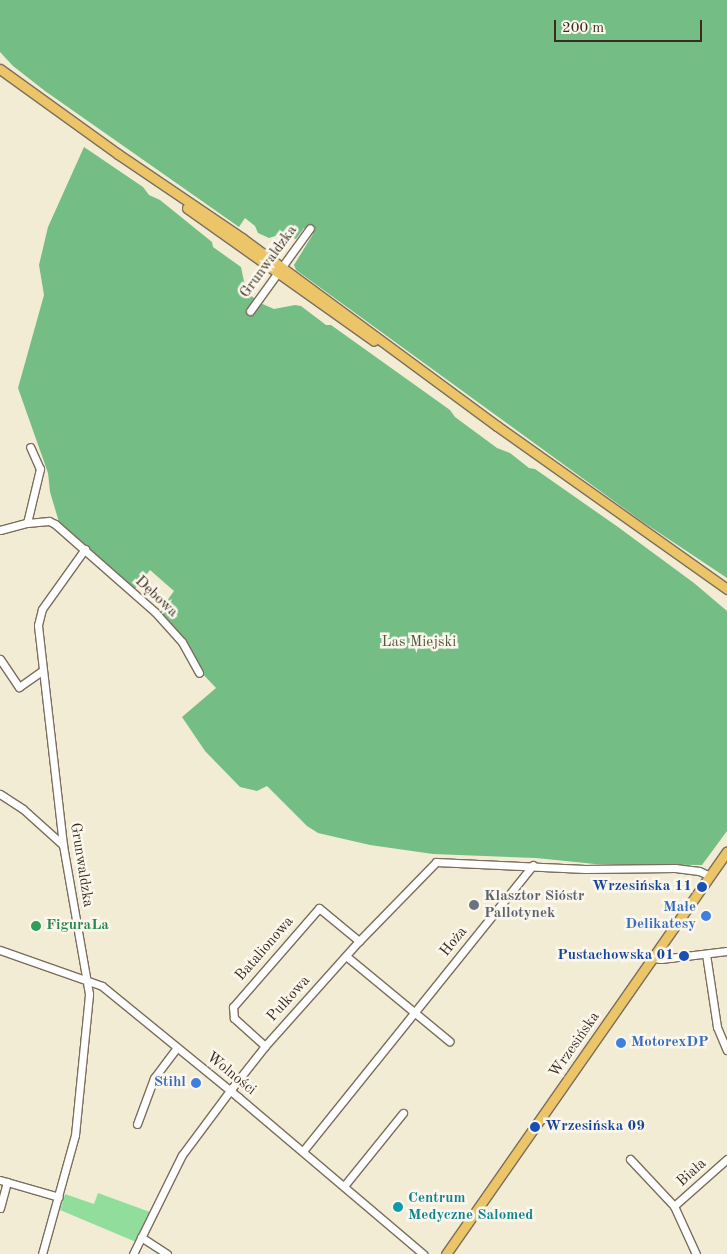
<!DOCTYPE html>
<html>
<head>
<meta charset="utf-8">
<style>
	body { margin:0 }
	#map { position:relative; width:727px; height:1254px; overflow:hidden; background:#f2ecd5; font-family:"Old Standard TT",serif }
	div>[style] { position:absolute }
	.green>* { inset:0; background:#91de9c }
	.forest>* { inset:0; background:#74bd84 }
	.roads { filter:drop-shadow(1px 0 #7b6e5e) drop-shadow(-1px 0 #7b6e5e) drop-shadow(0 1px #7b6e5e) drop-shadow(0 -1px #7b6e5e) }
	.minor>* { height:7px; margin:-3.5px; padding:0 3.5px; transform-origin:3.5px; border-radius:3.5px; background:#fff }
	.major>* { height:9px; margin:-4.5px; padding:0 4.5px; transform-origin:4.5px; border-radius:4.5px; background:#edc569 }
	.dots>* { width:14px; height:14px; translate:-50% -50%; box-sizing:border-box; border:2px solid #fbf7ec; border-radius:50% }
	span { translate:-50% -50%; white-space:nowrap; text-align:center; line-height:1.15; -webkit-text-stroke:5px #fbf7ec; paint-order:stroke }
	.street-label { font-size:15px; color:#3b2a1e }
	.park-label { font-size:15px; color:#50573e }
	.transit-label { font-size:15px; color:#164399; font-weight:700 }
	.right { translate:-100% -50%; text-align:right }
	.left { translate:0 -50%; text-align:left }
	.worship-label { font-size:15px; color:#5b616d; font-weight:700 }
	.shop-label { font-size:15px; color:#366cbe; font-weight:700 }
	.leisure-label { font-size:15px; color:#27864d; font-weight:700 }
	.culture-label { font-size:15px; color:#0d838f; font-weight:700 }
	.scale { position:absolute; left:554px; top:20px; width:148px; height:22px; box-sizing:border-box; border:2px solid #3b2a1e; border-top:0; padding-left:6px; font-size:15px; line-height:18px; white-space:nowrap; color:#3b2a1e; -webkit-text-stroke:4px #fbf7ec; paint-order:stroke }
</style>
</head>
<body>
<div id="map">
	<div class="green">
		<div style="clip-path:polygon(98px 1193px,150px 1212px,136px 1242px,60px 1210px,65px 1194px,94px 1204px)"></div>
	</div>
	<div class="forest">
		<div style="clip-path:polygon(0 0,727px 0,727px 578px,640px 520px,296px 270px,294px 265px,313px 234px,309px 231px,258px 302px,274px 309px,295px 305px,301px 306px,326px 325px,331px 325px,450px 410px,455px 417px,497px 448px,510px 453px,529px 468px,535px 469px,618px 527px,694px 583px,727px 611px,727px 831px,702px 865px,595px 864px,536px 858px,433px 854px,370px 845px,318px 833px,307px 826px,267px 786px,257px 791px,240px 787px,205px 751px,182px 717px,216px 688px,202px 673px,184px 640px,159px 612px,174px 591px,150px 570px,134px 590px,59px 522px,50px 492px,48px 473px,18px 388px,44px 295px,39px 265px,48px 227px,84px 147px,143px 187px,149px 195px,160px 200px,212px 242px,213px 247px,241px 267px,246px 291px,257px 301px,309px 231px,304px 228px,296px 239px,282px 234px,269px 238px,258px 233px,255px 226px,245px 218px,239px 227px,45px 91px,13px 66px,0 52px)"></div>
	</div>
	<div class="roads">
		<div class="minor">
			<div style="left:250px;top:311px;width:102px;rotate:-54.1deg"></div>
			<div style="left:27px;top:523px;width:56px;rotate:-76.5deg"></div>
			<div style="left:40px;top:469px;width:24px;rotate:-114deg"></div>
			<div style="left:0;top:530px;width:28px;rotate:-15deg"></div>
			<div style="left:27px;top:523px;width:22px;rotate:-5deg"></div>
			<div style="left:49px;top:521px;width:7px;rotate:27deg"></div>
			<div style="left:55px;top:524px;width:133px;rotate:41.3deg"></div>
			<div style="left:155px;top:612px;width:40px;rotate:48deg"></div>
			<div style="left:182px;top:642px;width:35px;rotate:61deg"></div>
			<div style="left:0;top:659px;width:34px;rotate:56deg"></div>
			<div style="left:19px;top:687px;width:28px;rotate:-35deg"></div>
			<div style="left:0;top:794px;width:27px;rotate:33deg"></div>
			<div style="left:23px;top:809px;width:54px;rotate:42deg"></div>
			<div style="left:0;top:950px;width:108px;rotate:19.4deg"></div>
			<div style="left:102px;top:986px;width:176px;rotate:39.2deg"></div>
			<div style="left:238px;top:1097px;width:243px;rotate:40.3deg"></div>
			<div style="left:706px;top:954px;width:74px;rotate:81.4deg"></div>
			<div style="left:717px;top:1027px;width:25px;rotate:67deg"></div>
			<div style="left:346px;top:956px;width:134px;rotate:39.5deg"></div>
			<div style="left:653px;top:958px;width:8px;rotate:7deg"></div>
			<div style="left:661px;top:959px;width:66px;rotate:-6.9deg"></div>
			<div style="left:265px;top:1046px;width:42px;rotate:-137.9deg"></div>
			<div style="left:234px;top:1018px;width:11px;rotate:-95deg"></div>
			<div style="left:233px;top:1007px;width:131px;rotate:-49deg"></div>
			<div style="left:319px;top:908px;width:52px;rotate:39.5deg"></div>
			<div style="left:137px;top:1124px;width:49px;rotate:-69.7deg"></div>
			<div style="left:154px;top:1078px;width:38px;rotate:-53deg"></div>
			<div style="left:303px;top:1151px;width:367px;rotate:-51.2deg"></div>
			<div style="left:630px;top:1159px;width:64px;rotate:46.9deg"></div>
			<div style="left:674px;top:1206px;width:53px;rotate:65.4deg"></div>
			<div style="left:0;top:1180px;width:61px;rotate:16.1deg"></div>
			<div style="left:344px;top:1186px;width:94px;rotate:-51.1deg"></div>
			<div style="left:674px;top:1206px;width:71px;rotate:-41.6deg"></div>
			<div style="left:0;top:1208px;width:27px;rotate:-75deg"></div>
			<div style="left:141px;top:1237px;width:31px;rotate:33deg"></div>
			<div style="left:42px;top:1254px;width:123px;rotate:-74.5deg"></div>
			<div style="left:75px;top:1135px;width:142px;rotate:-84.3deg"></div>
			<div style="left:89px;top:994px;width:151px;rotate:-99.9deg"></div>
			<div style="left:63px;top:845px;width:221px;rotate:-96.5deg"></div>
			<div style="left:38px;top:625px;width:16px;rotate:-76deg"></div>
			<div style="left:42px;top:609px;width:74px;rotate:-54.4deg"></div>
			<div style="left:133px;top:1254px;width:110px;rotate:-63.7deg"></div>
			<div style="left:182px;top:1155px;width:84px;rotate:-53.3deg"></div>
			<div style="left:232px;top:1088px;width:53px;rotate:-51.8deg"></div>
			<div style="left:265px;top:1046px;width:141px;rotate:-48.2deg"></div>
			<div style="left:359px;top:941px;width:110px;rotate:-45.7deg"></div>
			<div style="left:436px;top:862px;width:149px;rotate:2.7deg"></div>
			<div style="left:585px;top:869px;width:90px;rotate:-0.6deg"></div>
			<div style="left:675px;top:868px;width:24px;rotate:7deg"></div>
			<div style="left:699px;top:871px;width:12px;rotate:24deg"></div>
		</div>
		<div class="major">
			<div style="left:0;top:69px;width:145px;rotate:35.8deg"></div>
			<div style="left:118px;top:154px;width:150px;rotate:34.1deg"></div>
			<div style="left:242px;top:238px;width:317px;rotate:36.4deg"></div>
			<div style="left:497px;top:426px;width:282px;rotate:35.3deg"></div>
			<div style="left:187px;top:208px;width:229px;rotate:35.4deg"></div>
			<div style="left:446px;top:1254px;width:491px;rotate:-55.1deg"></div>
		</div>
	</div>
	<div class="dots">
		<div style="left:702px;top:887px;background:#1a4fb4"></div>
		<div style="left:474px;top:905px;background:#6b7280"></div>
		<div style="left:706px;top:916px;background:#3f7fe0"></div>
		<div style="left:36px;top:926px;background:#2e9e5b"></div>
		<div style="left:684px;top:956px;background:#1a4fb4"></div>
		<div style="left:621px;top:1043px;background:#3f7fe0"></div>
		<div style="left:196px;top:1083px;background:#3f7fe0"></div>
		<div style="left:535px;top:1127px;background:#1a4fb4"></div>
		<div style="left:398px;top:1207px;background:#0f9aa8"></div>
	</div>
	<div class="street-label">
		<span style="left:269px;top:262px;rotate:-54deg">Grunwaldzka</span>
		<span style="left:156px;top:597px;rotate:43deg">Dębowa</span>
		<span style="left:81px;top:865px;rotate:81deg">Grunwaldzka</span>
		<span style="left:454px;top:942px;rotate:-51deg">Hoża</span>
		<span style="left:265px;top:949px;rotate:-49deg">Batalionowa</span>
		<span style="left:289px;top:999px;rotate:-48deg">Pułkowa</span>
		<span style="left:575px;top:1045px;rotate:-55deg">Wrzesińska</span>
		<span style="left:231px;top:1074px;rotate:39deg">Wolności</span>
		<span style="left:692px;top:1173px;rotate:-42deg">Biała</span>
	</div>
	<div class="park-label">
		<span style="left:419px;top:643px">Las Miejski</span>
	</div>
	<div class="transit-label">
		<span class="right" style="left:692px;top:887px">Wrzesińska 11</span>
		<span class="right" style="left:674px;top:956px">Pustachowska 01</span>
		<span class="left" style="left:545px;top:1127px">Wrzesińska 09</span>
	</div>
	<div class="worship-label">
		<span class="left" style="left:484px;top:905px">Klasztor Sióstr<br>Pallotynek</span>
	</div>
	<div class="shop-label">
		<span class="right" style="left:696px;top:916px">Małe<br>Delikatesy</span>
		<span class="left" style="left:631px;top:1043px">MotorexDP</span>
		<span class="right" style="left:186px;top:1083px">Stihl</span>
	</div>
	<div class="leisure-label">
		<span class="left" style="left:46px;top:926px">FiguraLa</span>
	</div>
	<div class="culture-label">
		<span class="left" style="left:408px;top:1207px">Centrum<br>Medyczne Salomed</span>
	</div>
	<div class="scale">200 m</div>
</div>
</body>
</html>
